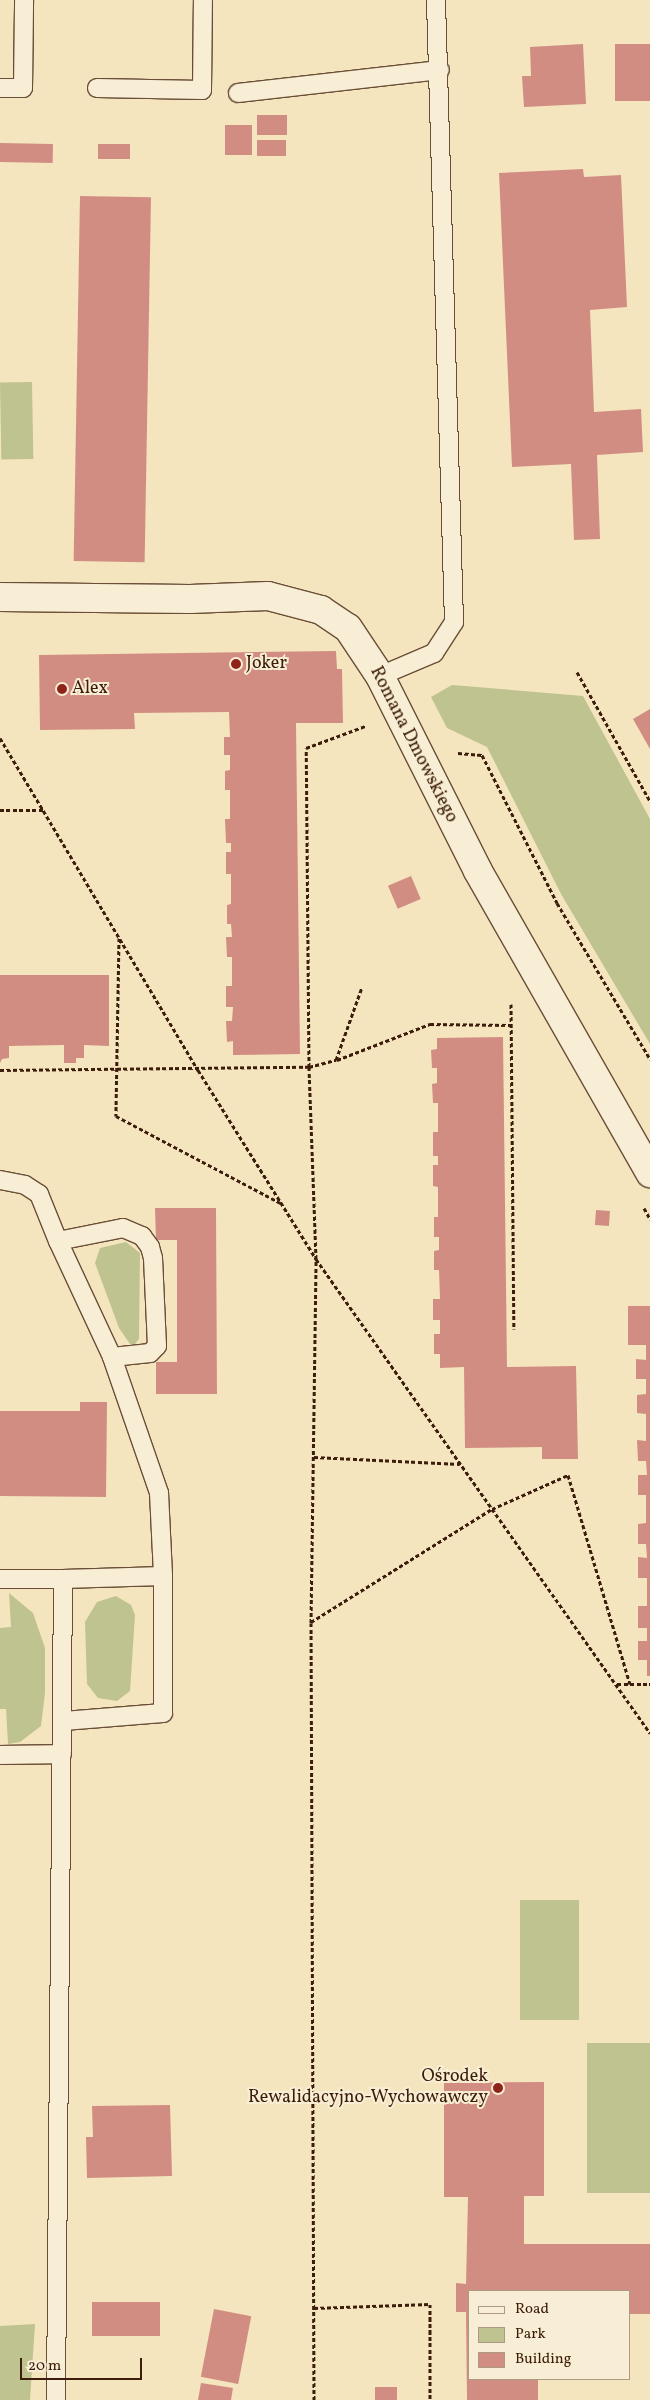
<!DOCTYPE html>
<html>
<head>
<meta charset="utf-8">
<style>
	body { margin:0 }
	#map { position:relative; width:650px; height:2400px; overflow:hidden; background:#f4e5be; font-family:Vollkorn,serif }
	div>[style] { position:absolute }
	.green>* { inset:0; background:#bfc38f; transform-origin:0 0 }
	.building>* { inset:0; background:#d28d82; transform-origin:0 0 }
	.path>* { height:3px; margin-top:-1.5px; transform-origin:0; background:repeating-linear-gradient(90deg,#3c1c0a 0 4px,transparent 0 6.5px) }
	.roads { filter:drop-shadow(1px 0 #6a4e37) drop-shadow(-1px 0 #6a4e37) drop-shadow(0 1px #6a4e37) drop-shadow(0 -1px #6a4e37) }
	.lane>* { height:18px; margin:-9px; padding:0 9px; transform-origin:9px; border-radius:9px; background:#f8eed5 }
	.street>* { height:28px; margin:-14px; padding:0 14px; transform-origin:14px; border-radius:14px; background:#f8eed5 }
	.dots>* { width:14px; height:14px; translate:-50% -50%; box-sizing:border-box; border:2px solid #f8eed5; border-radius:50% }
	span { translate:-50% -50%; white-space:nowrap; text-align:center; line-height:1.15; -webkit-text-stroke:4px #f8eed5; paint-order:stroke }
	.poi-label { font-size:18px; color:#3c1c0a }
	.left { translate:0 -50%; text-align:left }
	.right { translate:-100% -50%; text-align:right }
	.street-label { font-size:18px; color:#3c1c0a }
	.legend { position:absolute; left:468px; top:2290px; width:162px; height:90px; box-sizing:border-box; background:#f8eed5; border:1px solid #ad9a84; margin:0; padding:6px 9px; list-style:none; font-size:15px; color:#3c1c0a }
	.legend li { display:flex; align-items:center; gap:10px; height:25px }
	.legend b { width:25px; border:1px solid #ad9a84 }
	.scale { position:absolute; left:20px; top:2358px; width:122px; height:22px; box-sizing:border-box; border:2px solid #3c1c0a; border-top:0; padding-left:6px; font-size:15px; line-height:18px; white-space:nowrap; color:#3c1c0a; -webkit-text-stroke:4px #f8eed5; paint-order:stroke }
</style>
</head>
<body>
<div id="map">
	<div class="green">
		<div style="left:32px;top:382px;width:77px;height:32px;rotate:89deg"></div>
		<div style="clip-path:polygon(452px 685px,583px 696px,650px 819px,650px 1044px,561px 894px,487px 747px,447px 728px,431px 697px)"></div>
		<div style="clip-path:polygon(126px 1242px,140px 1253px,139px 1339px,135px 1344px,130px 1344px,119px 1328px,95px 1263px,100px 1248px)"></div>
		<div style="clip-path:polygon(9px 1593px,33px 1613px,45px 1648px,45px 1693px,41px 1726px,20px 1742px,8px 1744px,6px 1709px,0 1709px,0 1628px,11px 1627px)"></div>
		<div style="clip-path:polygon(116px 1596px,131px 1605px,135px 1615px,130px 1691px,117px 1701px,98px 1698px,87px 1684px,85px 1622px,97px 1602px)"></div>
		<div style="left:520px;top:1900px;width:59px;height:120px"></div>
		<div style="left:650px;top:2043px;width:150px;height:63px;rotate:90deg"></div>
		<div style="clip-path:polygon(35px 2324px,30px 2400px,0 2400px,0 2326px)"></div>
	</div>
	<div class="building">
		<div style="clip-path:polygon(583px 44px,586px 104px,524px 107px,522px 76px,531px 76px,530px 47px)"></div>
		<div style="left:650px;top:44px;width:57px;height:35px;rotate:90deg"></div>
		<div style="left:257px;top:115px;width:30px;height:20px"></div>
		<div style="left:225px;top:125px;width:27px;height:30px"></div>
		<div style="left:257px;top:140px;width:29px;height:16px"></div>
		<div style="left:0;top:143px;width:53px;height:19px;rotate:1deg"></div>
		<div style="left:130px;top:144px;width:15px;height:32px;rotate:90deg"></div>
		<div style="clip-path:polygon(583px 169px,584px 177px,621px 175px,627px 307px,590px 310px,594px 412px,641px 409px,643px 452px,597px 455px,600px 539px,574px 540px,571px 464px,512px 467px,499px 173px)"></div>
		<div style="left:80px;top:196px;width:71px;height:365px;rotate:1deg"></div>
		<div style="clip-path:polygon(336px 651px,337px 669px,342px 669px,343px 723px,296px 723px,300px 1054px,233px 1055px,233px 1041px,227px 1042px,226px 1021px,232px 1021px,233px 1007px,226px 1007px,226px 986px,232px 986px,232px 957px,227px 957px,226px 937px,232px 937px,231px 924px,227px 924px,227px 905px,231px 904px,231px 874px,226px 874px,226px 852px,231px 852px,231px 843px,226px 843px,225px 819px,230px 819px,230px 790px,225px 790px,225px 771px,230px 770px,230px 755px,224px 755px,224px 737px,230px 737px,229px 712px,134px 713px,135px 729px,40px 730px,39px 655px)"></div>
		<div style="clip-path:polygon(650px 709px,650px 749px,633px 719px)"></div>
		<div style="left:411px;top:876px;width:25px;height:25px;rotate:67deg"></div>
		<div style="clip-path:polygon(0 975px,109px 975px,109px 1046px,84px 1045px,84px 1058px,76px 1058px,76px 1063px,64px 1063px,64px 1045px,9px 1046px,9px 1058px,2px 1059px,0 1063px)"></div>
		<div style="clip-path:polygon(503px 1037px,507px 1367px,576px 1366px,578px 1459px,542px 1459px,542px 1447px,465px 1448px,464px 1367px,440px 1368px,440px 1354px,434px 1354px,434px 1334px,440px 1334px,440px 1320px,433px 1320px,433px 1299px,440px 1299px,439px 1270px,434px 1270px,434px 1251px,439px 1250px,439px 1237px,434px 1237px,434px 1217px,438px 1217px,438px 1187px,433px 1186px,433px 1165px,438px 1165px,438px 1156px,433px 1156px,433px 1132px,438px 1132px,438px 1103px,433px 1103px,432px 1084px,437px 1083px,437px 1068px,432px 1068px,431px 1050px,437px 1049px,437px 1038px)"></div>
		<div style="clip-path:polygon(155px 1208px,216px 1208px,217px 1394px,156px 1394px,156px 1362px,177px 1362px,177px 1240px,156px 1240px)"></div>
		<div style="left:596px;top:1210px;width:14px;height:15px;rotate:4deg"></div>
		<div style="clip-path:polygon(628px 1306px,650px 1306px,650px 1676px,647px 1676px,647px 1660px,638px 1660px,638px 1641px,647px 1641px,647px 1628px,638px 1628px,638px 1606px,647px 1606px,647px 1578px,638px 1578px,638px 1557px,647px 1558px,646px 1544px,638px 1544px,638px 1524px,646px 1523px,646px 1495px,638px 1495px,638px 1475px,647px 1475px,646px 1461px,638px 1461px,637px 1440px,646px 1441px,646px 1414px,637px 1413px,637px 1395px,646px 1394px,646px 1379px,636px 1379px,636px 1359px,646px 1360px,646px 1345px,628px 1345px)"></div>
		<div style="clip-path:polygon(80px 1402px,107px 1402px,106px 1497px,0 1496px,0 1411px,80px 1411px)"></div>
		<div style="clip-path:polygon(544px 2082px,544px 2196px,524px 2196px,524px 2244px,650px 2244px,650px 2314px,629px 2314px,629px 2291px,469px 2291px,469px 2379px,538px 2379px,538px 2400px,467px 2400px,466px 2312px,456px 2312px,456px 2283px,466px 2284px,468px 2197px,444px 2197px,444px 2083px)"></div>
		<div style="clip-path:polygon(170px 2105px,172px 2176px,87px 2178px,86px 2137px,93px 2137px,92px 2106px)"></div>
		<div style="left:160px;top:2302px;width:34px;height:68px;rotate:90deg"></div>
		<div style="left:214px;top:2309px;width:38px;height:69px;rotate:11deg"></div>
		<div style="clip-path:polygon(201px 2383px,233px 2388px,231px 2400px,198px 2400px)"></div>
		<div style="left:375px;top:2387px;width:22px;height:13px"></div>
	</div>
	<div class="path">
		<div style="left:577px;top:672px;width:148px;rotate:60.5deg"></div>
		<div style="left:0;top:738px;width:387px;rotate:59.2deg"></div>
		<div style="left:198px;top:1070px;width:223px;rotate:58deg"></div>
		<div style="left:316px;top:1259px;width:580px;rotate:54.83deg"></div>
		<div style="left:458px;top:753px;width:24px;rotate:5deg"></div>
		<div style="left:482px;top:755px;width:166px;rotate:63.1deg"></div>
		<div style="left:557px;top:903px;width:182px;rotate:59.2deg"></div>
		<div style="left:0;top:810px;width:43px"></div>
		<div style="left:119px;top:938px;width:178px;rotate:91deg"></div>
		<div style="left:116px;top:1116px;width:186px;rotate:27.9deg"></div>
		<div style="left:511px;top:1004px;width:325px;rotate:89.5deg"></div>
		<div style="left:337px;top:1060px;width:100px;rotate:-21.2deg"></div>
		<div style="left:430px;top:1024px;width:81px;rotate:0.7deg"></div>
		<div style="left:0;top:1070px;width:309px;rotate:-0.6deg"></div>
		<div style="left:309px;top:1067px;width:28px;rotate:-15deg"></div>
		<div style="left:336px;top:1060px;width:77px;rotate:-70.4deg"></div>
		<div style="left:644px;top:1208px;width:13px;rotate:61deg"></div>
		<div style="left:314px;top:1457px;width:146px;rotate:2.7deg"></div>
		<div style="left:311px;top:1622px;width:213px;rotate:-32deg"></div>
		<div style="left:492px;top:1509px;width:83px;rotate:-24.1deg"></div>
		<div style="left:568px;top:1475px;width:218px;rotate:73.5deg"></div>
		<div style="left:617px;top:1684px;width:33px"></div>
		<div style="left:314px;top:2308px;width:116px;rotate:-2deg"></div>
		<div style="left:430px;top:2304px;width:96px;rotate:90deg"></div>
		<div style="left:314px;top:2400px;width:777px;rotate:-90.22deg"></div>
		<div style="left:311px;top:1623px;width:364px;rotate:-89.2deg"></div>
		<div style="left:316px;top:1259px;width:192px;rotate:-92.1deg"></div>
		<div style="left:309px;top:1067px;width:319px;rotate:-90.5deg"></div>
		<div style="left:306px;top:748px;width:63px;rotate:-20.4deg"></div>
	</div>
	<div class="roads">
		<div class="lane">
			<div style="left:0;top:88px;width:23px"></div>
			<div style="left:23px;top:88px;width:88px;rotate:-89.3deg"></div>
			<div style="left:97px;top:88px;width:105px;rotate:1.1deg"></div>
			<div style="left:202px;top:90px;width:90px;rotate:-89.4deg"></div>
			<div style="left:238px;top:93px;width:203px;rotate:-6.5deg"></div>
			<div style="left:380px;top:676px;width:59px;rotate:-23.1deg"></div>
			<div style="left:434px;top:653px;width:37px;rotate:-57deg"></div>
			<div style="left:454px;top:622px;width:622px;rotate:-91.66deg"></div>
			<div style="left:0;top:1180px;width:25px;rotate:11deg"></div>
			<div style="left:25px;top:1185px;width:17px;rotate:33deg"></div>
			<div style="left:39px;top:1194px;width:51px;rotate:68deg"></div>
			<div style="left:58px;top:1241px;width:128px;rotate:65deg"></div>
			<div style="left:112px;top:1357px;width:144px;rotate:70.9deg"></div>
			<div style="left:159px;top:1493px;width:83px;rotate:87.2deg"></div>
			<div style="left:163px;top:1576px;width:137px;rotate:90deg"></div>
			<div style="left:163px;top:1713px;width:100px;rotate:175.4deg"></div>
			<div style="left:58px;top:1241px;width:66px;rotate:-11.3deg"></div>
			<div style="left:123px;top:1228px;width:21px;rotate:23deg"></div>
			<div style="left:142px;top:1236px;width:14px;rotate:54deg"></div>
			<div style="left:150px;top:1247px;width:11px;rotate:75deg"></div>
			<div style="left:153px;top:1258px;width:88px;rotate:87.4deg"></div>
			<div style="left:157px;top:1346px;width:10px;rotate:135deg"></div>
			<div style="left:150px;top:1353px;width:38px;rotate:174deg"></div>
			<div style="left:0;top:1579px;width:63px"></div>
			<div style="left:63px;top:1579px;width:821px;rotate:90.49deg"></div>
			<div style="left:63px;top:1579px;width:100px;rotate:-1.7deg"></div>
			<div style="left:0;top:1755px;width:62px;rotate:-0.9deg"></div>
		</div>
		<div class="street">
			<div style="left:0;top:597px;width:190px;rotate:0.6deg"></div>
			<div style="left:190px;top:599px;width:78px;rotate:-2.2deg"></div>
			<div style="left:268px;top:596px;width:55px;rotate:14.8deg"></div>
			<div style="left:321px;top:610px;width:32px;rotate:34deg"></div>
			<div style="left:348px;top:628px;width:58px;rotate:56.3deg"></div>
			<div style="left:380px;top:676px;width:218px;rotate:63.3deg"></div>
			<div style="left:478px;top:871px;width:348px;rotate:60.3deg"></div>
		</div>
	</div>
	<div class="dots">
		<div style="left:236px;top:664px;background:#8f2418"></div>
		<div style="left:62px;top:689px;background:#8f2418"></div>
		<div style="left:498px;top:2088px;background:#8f2418"></div>
	</div>
	<div class="poi-label">
		<span class="left" style="left:246px;top:664px">Joker</span>
		<span class="left" style="left:72px;top:689px">Alex</span>
		<span class="right" style="left:488px;top:2088px">Ośrodek<br>Rewalidacyjno-Wychowawczy</span>
	</div>
	<div class="street-label">
		<span style="left:413px;top:745px;rotate:63deg">Romana Dmowskiego</span>
	</div>
	<ul class="legend">
	<li><b style="height:6px;background:#f8eed5"></b>Road</li>
	<li><b style="height:14px;background:#bfc38f"></b>Park</li>
	<li><b style="height:14px;background:#d28d82"></b>Building</li>
	</ul>
	<div class="scale">20 m</div>
</div>
</body>
</html>
